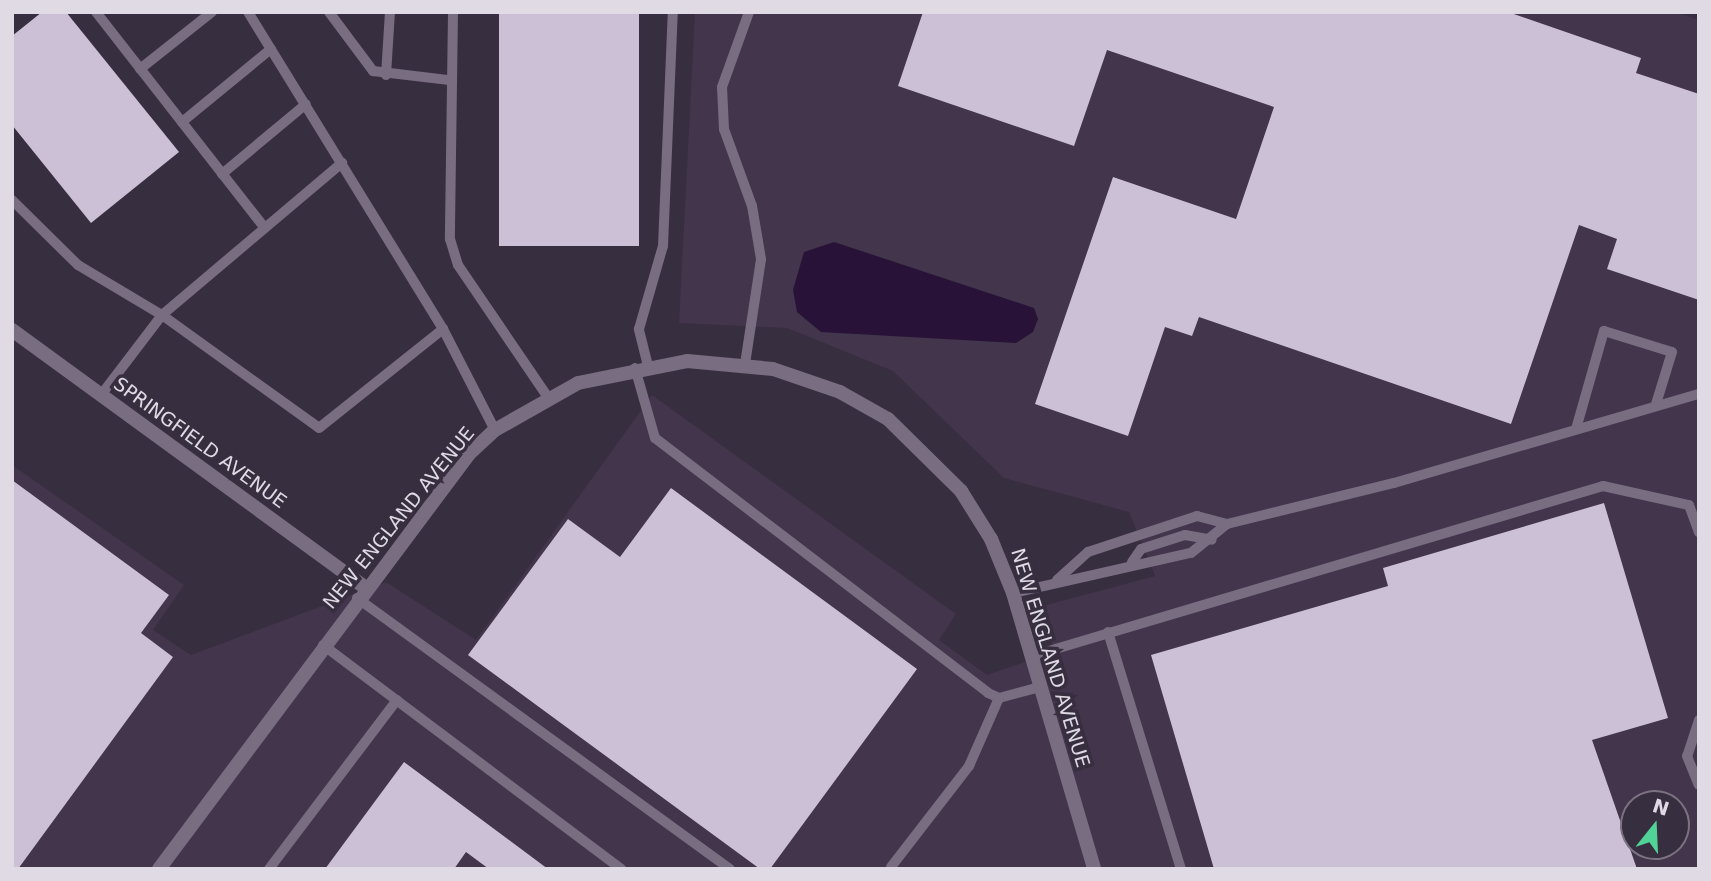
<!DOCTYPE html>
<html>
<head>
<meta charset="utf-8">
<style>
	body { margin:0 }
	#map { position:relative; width:1711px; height:881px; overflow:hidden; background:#372e3f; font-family:"DejaVu Sans",sans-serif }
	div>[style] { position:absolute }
	.built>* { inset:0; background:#42354c }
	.water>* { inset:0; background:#281237 }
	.building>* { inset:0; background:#ccc0d6; transform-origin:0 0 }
	.lane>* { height:10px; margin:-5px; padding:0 5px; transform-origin:5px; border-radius:5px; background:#786d81 }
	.street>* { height:14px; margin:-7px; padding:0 7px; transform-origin:7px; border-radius:7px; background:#786d81 }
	span { translate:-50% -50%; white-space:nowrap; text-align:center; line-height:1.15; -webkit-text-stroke:7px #372e3f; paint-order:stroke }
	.street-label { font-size:19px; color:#e0dae5 }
	.frame { position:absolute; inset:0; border:14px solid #e0dae5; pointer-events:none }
	.north { position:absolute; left:1620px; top:790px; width:70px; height:70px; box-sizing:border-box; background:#372e3f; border:2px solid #7b7381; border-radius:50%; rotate:18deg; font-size:19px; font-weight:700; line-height:28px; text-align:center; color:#e0dae5 }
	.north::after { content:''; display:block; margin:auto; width:24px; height:32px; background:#51d398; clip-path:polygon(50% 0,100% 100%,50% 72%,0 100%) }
</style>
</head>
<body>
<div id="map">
	<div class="built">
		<div style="clip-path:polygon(evenodd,695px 12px,1676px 12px,1699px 20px,1699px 869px,12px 869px,12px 465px,184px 585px,153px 630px,191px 655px,386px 582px,476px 640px,652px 395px,956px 614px,939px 640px,987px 675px,1054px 652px,1043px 606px,1155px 576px,1129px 512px,1004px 478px,893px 371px,787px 328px,679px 323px,695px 12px,1634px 804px,1676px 804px,1676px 846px,1634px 846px,1634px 804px)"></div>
	</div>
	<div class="water">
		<div style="clip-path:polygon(834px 242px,1034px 308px,1038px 319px,1033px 332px,1016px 343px,821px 332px,797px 312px,793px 290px,804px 252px)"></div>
	</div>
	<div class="building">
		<div style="clip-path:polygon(42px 12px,66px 12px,179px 152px,91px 223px,12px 125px,12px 36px)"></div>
		<div style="left:499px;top:12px;width:140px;height:234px"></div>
		<div style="clip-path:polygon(923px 12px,1508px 12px,1641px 58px,1636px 73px,1699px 94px,1699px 300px,1607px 269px,1617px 239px,1579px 225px,1511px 424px,1199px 317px,1192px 336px,1165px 327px,1128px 436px,1035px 404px,1113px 177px,1236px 219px,1274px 107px,1107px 50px,1074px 146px,898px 86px)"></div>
		<div style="clip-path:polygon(12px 480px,169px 595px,141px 633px,173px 657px,18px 869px,12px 869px)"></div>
		<div style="clip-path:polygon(671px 488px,917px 669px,770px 869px,760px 869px,468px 655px,568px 519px,620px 557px)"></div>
		<div style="clip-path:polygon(1604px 503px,1668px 718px,1592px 740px,1637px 869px,1214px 869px,1151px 655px,1388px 586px,1383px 568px)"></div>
		<div style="clip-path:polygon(404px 762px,548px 869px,489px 869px,466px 852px,454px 869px,325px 869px)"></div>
	</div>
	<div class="lane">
		<div style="left:96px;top:12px;width:274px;rotate:52deg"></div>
		<div style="left:248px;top:12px;width:372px;rotate:58.4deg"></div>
		<div style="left:443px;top:329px;width:114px;rotate:62.8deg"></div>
		<div style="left:329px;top:12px;width:74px;rotate:53.3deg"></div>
		<div style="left:373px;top:71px;width:77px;rotate:6.8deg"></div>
		<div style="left:453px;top:12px;width:227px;rotate:90.8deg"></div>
		<div style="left:450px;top:239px;width:27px;rotate:73deg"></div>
		<div style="left:458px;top:265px;width:158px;rotate:55.8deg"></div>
		<div style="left:140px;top:69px;width:92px;rotate:-38.4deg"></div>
		<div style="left:386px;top:75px;width:63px;rotate:-86.4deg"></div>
		<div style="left:182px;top:122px;width:115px;rotate:-39.4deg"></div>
		<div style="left:222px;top:174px;width:109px;rotate:-39.8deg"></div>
		<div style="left:12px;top:200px;width:93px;rotate:44.6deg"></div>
		<div style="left:78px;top:265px;width:98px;rotate:30.8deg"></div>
		<div style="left:162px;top:315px;width:193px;rotate:35.7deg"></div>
		<div style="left:319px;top:428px;width:159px;rotate:-38.6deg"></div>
		<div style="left:745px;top:364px;width:106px;rotate:-81.3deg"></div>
		<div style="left:761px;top:259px;width:54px;rotate:-99.6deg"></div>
		<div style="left:752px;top:206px;width:82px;rotate:-110deg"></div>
		<div style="left:724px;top:129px;width:42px;rotate:-92.7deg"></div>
		<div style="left:722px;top:87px;width:80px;rotate:-70.2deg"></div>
		<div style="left:648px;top:366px;width:38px;rotate:-104deg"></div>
		<div style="left:639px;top:329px;width:86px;rotate:-73.9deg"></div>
		<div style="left:663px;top:246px;width:234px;rotate:-87.6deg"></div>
		<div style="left:635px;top:368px;width:73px;rotate:74.1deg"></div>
		<div style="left:655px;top:438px;width:419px;rotate:37.4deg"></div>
		<div style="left:988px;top:693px;width:12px;rotate:24deg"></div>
		<div style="left:999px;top:698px;width:42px;rotate:-15deg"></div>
		<div style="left:101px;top:395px;width:101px;rotate:-52.7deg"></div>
		<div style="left:162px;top:315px;width:236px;rotate:-40.2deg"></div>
		<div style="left:1576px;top:429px;width:102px;rotate:-74.1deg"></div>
		<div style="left:1604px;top:331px;width:71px;rotate:17.2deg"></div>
		<div style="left:1672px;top:352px;width:54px;rotate:107.1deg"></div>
		<div style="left:1132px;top:562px;width:16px;rotate:-55deg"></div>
		<div style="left:1141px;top:549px;width:46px;rotate:-17.7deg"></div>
		<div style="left:1185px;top:535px;width:27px;rotate:10deg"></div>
		<div style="left:1057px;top:580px;width:42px;rotate:-42.1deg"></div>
		<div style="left:1088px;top:552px;width:115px;rotate:-18.3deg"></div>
		<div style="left:1197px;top:516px;width:31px;rotate:15deg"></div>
		<div style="left:1227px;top:524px;width:172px;rotate:-13.8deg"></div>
		<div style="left:1394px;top:483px;width:318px;rotate:-16.3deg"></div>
		<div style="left:1013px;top:593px;width:182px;rotate:-12.7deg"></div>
		<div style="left:1191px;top:553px;width:46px;rotate:-38.9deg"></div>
		<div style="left:357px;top:598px;width:461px;rotate:36deg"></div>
		<div style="left:1108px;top:632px;width:248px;rotate:72.9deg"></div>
		<div style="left:323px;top:645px;width:373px;rotate:36.9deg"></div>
		<div style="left:1032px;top:656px;width:596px;rotate:-16.58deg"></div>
		<div style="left:1603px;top:486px;width:88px;rotate:12.5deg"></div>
		<div style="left:1689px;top:505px;width:29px;rotate:70deg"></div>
		<div style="left:1699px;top:720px;width:38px;rotate:108deg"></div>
		<div style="left:1687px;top:756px;width:31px;rotate:68deg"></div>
		<div style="left:891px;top:867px;width:128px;rotate:-52.3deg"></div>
		<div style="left:969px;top:766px;width:74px;rotate:-66.2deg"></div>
		<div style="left:269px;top:869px;width:212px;rotate:-52.9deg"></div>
	</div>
	<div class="street">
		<div style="left:12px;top:330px;width:437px;rotate:36.1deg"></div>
		<div style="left:159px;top:869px;width:518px;rotate:-53.24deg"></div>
		<div style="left:469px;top:454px;width:35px;rotate:-43deg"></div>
		<div style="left:495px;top:430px;width:95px;rotate:-29.5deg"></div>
		<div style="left:578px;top:383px;width:111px;rotate:-11.4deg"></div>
		<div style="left:687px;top:361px;width:86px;rotate:5.3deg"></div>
		<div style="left:773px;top:369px;width:71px;rotate:18.9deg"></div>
		<div style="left:840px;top:392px;width:55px;rotate:29.4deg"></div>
		<div style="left:888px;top:419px;width:103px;rotate:44.6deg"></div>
		<div style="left:961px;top:491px;width:57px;rotate:58deg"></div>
		<div style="left:991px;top:539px;width:58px;rotate:67.8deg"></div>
		<div style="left:1013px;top:593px;width:288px;rotate:73.6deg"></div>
	</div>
	<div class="street-label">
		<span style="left:200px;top:443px;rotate:36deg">SPRINGFIELD AVENUE</span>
		<span style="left:399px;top:518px;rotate:-51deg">NEW ENGLAND AVENUE</span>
		<span style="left:1050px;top:658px;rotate:73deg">NEW ENGLAND AVENUE</span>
	</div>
	<div class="frame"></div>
	<div class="north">N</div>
</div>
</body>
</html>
